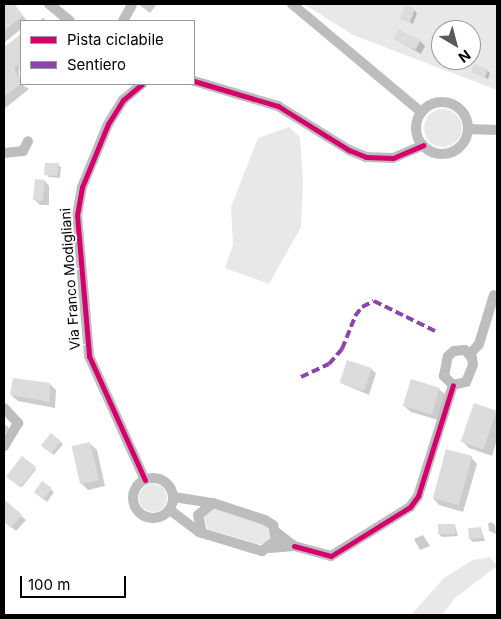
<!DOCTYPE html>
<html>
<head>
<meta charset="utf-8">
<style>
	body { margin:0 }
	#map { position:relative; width:501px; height:619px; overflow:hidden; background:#fff; font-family:Inter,sans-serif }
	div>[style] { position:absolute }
	.green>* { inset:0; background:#e8e8e8 }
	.round { border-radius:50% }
	.shadow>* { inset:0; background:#0003; transform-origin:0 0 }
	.building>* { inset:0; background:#dcdcdc; transform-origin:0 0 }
	.minor>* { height:10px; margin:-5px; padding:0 5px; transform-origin:5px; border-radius:5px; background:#bdbdbd }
	.minor>.ring { margin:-5px; padding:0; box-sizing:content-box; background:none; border:10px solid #bdbdbd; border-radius:50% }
	.quiet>* { height:4px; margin-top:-2px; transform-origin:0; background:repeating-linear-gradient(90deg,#8e44ad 0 8px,transparent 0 12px) }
	.cycleway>* { height:5px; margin:-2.5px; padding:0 2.5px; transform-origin:2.5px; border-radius:2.5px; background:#d6006c }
	span { translate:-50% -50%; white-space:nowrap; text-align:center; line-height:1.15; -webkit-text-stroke:4px #fff; paint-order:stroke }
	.street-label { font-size:14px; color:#000 }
	.frame { position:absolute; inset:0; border:5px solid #000; pointer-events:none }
	.legend { position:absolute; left:20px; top:20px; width:175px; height:65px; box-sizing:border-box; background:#fff; border:1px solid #999; margin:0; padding:6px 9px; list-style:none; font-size:15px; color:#000 }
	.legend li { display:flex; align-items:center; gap:10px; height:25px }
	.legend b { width:25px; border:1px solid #999 }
	.north { position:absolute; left:431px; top:20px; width:50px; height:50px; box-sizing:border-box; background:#fff; border:1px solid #999; border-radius:50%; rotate:143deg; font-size:14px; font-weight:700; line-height:20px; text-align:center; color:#000 }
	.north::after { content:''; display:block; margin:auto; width:18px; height:22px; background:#595959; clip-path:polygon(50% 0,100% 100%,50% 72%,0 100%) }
	.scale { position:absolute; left:20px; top:576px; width:106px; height:22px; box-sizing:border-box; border:2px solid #000; border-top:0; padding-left:6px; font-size:15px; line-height:18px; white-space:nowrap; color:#000; -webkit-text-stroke:4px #fff; paint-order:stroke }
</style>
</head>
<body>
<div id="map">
	<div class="green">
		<div style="clip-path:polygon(evenodd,304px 4px,497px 4px,497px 90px,353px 35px,304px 4px,441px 30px,471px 30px,471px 60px,441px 60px,441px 30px)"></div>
		<div class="round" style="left:424px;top:109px;width:38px;height:38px"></div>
		<div style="clip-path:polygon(289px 127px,300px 137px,303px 182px,301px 227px,269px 284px,225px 268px,233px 244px,231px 207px,258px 138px)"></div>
		<div class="round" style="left:139px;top:484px;width:28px;height:28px"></div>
		<div style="clip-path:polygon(213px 508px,266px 525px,272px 536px,263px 544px,258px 544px,208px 529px,203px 515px)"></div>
		<div style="clip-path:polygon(490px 557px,497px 566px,455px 598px,442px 615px,411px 615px,444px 578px,473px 560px)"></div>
	</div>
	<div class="shadow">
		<div style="clip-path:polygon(4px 4px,14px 4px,27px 21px,21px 21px,21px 29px,4px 43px)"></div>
		<div style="clip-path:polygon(138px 4px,157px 4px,150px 13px)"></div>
		<div style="clip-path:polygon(414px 10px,417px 13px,413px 24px,401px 18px)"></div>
		<div style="clip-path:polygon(43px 18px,47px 21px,39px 21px)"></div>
		<div style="clip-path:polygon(21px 35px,19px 75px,21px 84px,29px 89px,4px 109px,4px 49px)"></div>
		<div style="clip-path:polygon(395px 39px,420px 41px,425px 46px,421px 54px)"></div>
		<div style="clip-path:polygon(487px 70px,490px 73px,488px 79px,472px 71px)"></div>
		<div style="clip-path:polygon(58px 165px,61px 167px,60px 178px,49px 177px,46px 174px)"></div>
		<div style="clip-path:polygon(45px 181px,49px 186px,49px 205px,40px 205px,35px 200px)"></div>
		<div style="clip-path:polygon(371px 369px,376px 373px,369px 395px,341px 383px)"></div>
		<div style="clip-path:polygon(50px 384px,56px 390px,55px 408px,18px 401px,11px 395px)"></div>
		<div style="clip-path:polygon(439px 389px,446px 395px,438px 420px,411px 412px,404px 406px)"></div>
		<div style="clip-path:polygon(474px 405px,497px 412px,497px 440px,492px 456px,469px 448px,462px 441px)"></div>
		<div style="clip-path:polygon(4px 424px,9px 428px,5px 434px,4px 433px)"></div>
		<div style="clip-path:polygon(60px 442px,63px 444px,54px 455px,45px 448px)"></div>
		<div style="clip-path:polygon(90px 444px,97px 450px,105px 486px,88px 490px,82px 484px)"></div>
		<div style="clip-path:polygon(471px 457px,477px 464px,463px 512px,439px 505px,433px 498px)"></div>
		<div style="left:22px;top:458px;width:18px;height:23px;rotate:38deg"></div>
		<div style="clip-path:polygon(43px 483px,54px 492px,47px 502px,38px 495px)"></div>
		<div style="clip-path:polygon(4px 501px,26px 520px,16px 531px,4px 521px)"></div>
		<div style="clip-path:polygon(492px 522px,495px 525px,496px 534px,489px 531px,488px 523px)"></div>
		<div style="clip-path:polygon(455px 525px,458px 536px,442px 537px,439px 534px)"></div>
		<div style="clip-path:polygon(481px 529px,485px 541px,473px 542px,470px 539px)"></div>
		<div style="clip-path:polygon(423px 535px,430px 546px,420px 550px,414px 539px)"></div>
	</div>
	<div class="building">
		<div style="clip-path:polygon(4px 4px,14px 4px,23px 16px,4px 31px)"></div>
		<div style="left:405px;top:5px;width:11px;height:15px;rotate:22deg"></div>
		<div style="left:398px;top:29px;width:25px;height:11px;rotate:26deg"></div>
		<div style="clip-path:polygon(21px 34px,21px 62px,14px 68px,21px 84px,4px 97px,4px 47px)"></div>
		<div style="left:474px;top:64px;width:15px;height:9px;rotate:20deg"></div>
		<div style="clip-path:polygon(45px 163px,59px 163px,57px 176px,44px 175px)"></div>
		<div style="left:35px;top:179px;width:10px;height:21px;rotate:6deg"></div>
		<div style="left:347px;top:360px;width:26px;height:24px;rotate:18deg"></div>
		<div style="clip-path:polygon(13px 378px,50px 383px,50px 402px,10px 395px)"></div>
		<div style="left:411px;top:379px;width:30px;height:28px;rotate:17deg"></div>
		<div style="left:474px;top:403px;width:24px;height:41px;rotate:19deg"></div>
		<div style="left:51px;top:433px;width:13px;height:16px;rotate:39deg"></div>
		<div style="left:90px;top:442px;width:39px;height:19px;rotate:77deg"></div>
		<div style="left:446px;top:449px;width:27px;height:51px;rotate:15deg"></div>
		<div style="left:22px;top:456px;width:18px;height:26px;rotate:38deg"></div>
		<div style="left:42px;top:481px;width:12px;height:14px;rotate:35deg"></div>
		<div style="clip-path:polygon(4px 499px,22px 515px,11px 528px,4px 522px)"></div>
		<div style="left:438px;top:524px;width:17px;height:10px"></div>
		<div style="left:481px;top:527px;width:11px;height:13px;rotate:85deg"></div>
	</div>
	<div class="minor">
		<div style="left:49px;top:4px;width:27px;rotate:39deg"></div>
		<div style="left:292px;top:4px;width:168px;rotate:39.9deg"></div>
		<div style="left:123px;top:21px;width:18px;rotate:-61deg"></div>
		<div style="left:194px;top:81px;width:88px;rotate:16.6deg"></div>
		<div style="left:278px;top:106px;width:84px;rotate:31.8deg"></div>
		<div style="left:349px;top:150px;width:18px;rotate:22deg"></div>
		<div style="left:366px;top:157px;width:27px;rotate:2deg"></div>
		<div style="left:393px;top:158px;width:33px;rotate:-23deg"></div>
		<div style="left:142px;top:84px;width:25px;rotate:140deg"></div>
		<div style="left:123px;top:100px;width:28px;rotate:122deg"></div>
		<div style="left:108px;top:124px;width:68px;rotate:112.4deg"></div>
		<div style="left:82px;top:187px;width:28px;rotate:100deg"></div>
		<div style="left:77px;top:215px;width:142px;rotate:85.1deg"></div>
		<div style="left:89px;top:356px;width:136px;rotate:65.7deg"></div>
		<div class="ring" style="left:416px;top:102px;width:42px;height:42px"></div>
		<div style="left:469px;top:129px;width:28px;rotate:2deg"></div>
		<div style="left:4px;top:153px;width:19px;rotate:-6deg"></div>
		<div style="left:23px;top:151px;width:11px;rotate:-63deg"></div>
		<div style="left:465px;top:350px;width:11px;rotate:49deg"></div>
		<div style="left:472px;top:358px;width:7px;rotate:82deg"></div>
		<div style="left:473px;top:365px;width:18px;rotate:112deg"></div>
		<div style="left:466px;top:382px;width:13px;rotate:167deg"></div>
		<div style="left:453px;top:385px;width:13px;rotate:-135deg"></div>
		<div style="left:444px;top:376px;width:20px;rotate:-79deg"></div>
		<div style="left:448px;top:356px;width:8px;rotate:-40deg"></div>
		<div style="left:454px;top:351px;width:11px;rotate:-5deg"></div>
		<div style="left:470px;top:354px;width:13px;rotate:-48deg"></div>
		<div style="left:479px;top:344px;width:51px;rotate:-73deg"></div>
		<div style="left:4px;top:408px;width:21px;rotate:47deg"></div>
		<div style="left:18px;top:423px;width:27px;rotate:121deg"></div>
		<div class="ring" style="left:133px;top:478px;width:30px;height:30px"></div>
		<div style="left:174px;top:497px;width:39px;rotate:9deg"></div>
		<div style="left:170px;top:510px;width:36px;rotate:37deg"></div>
		<div style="left:199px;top:532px;width:3px;rotate:18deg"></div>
		<div style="left:202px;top:533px;width:63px;rotate:16.7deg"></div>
		<div style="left:262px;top:551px;width:18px;rotate:-38deg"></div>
		<div style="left:276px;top:540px;width:15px;rotate:-101deg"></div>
		<div style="left:273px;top:525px;width:9px;rotate:-148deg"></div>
		<div style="left:265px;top:520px;width:55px;rotate:-161.9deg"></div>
		<div style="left:213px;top:503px;width:19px;rotate:141deg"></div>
		<div style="left:198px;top:515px;width:18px;rotate:77deg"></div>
		<div style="left:294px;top:546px;width:38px;rotate:15deg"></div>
		<div style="left:331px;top:556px;width:93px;rotate:-31.8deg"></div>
		<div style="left:410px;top:507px;width:14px;rotate:-54deg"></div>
		<div style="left:418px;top:496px;width:116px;rotate:-72.5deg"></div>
		<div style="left:270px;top:548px;width:24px;rotate:-5deg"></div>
		<div style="left:294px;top:546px;width:23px;rotate:-142deg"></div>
	</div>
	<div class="quiet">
		<div style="left:301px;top:377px;width:31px;rotate:-25deg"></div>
		<div style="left:329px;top:364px;width:20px;rotate:-49deg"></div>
		<div style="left:342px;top:349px;width:35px;rotate:-68deg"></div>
		<div style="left:355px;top:316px;width:11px;rotate:-52deg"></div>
		<div style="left:362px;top:307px;width:13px;rotate:-27deg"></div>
		<div style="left:374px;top:301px;width:68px;rotate:26.2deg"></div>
	</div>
	<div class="cycleway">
		<div style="left:194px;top:81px;width:88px;rotate:16.6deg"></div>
		<div style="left:278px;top:106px;width:84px;rotate:31.8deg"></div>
		<div style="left:349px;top:150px;width:18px;rotate:22deg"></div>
		<div style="left:366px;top:157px;width:27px;rotate:2deg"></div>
		<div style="left:393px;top:158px;width:33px;rotate:-23deg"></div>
		<div style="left:142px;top:84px;width:25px;rotate:140deg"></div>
		<div style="left:123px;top:100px;width:28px;rotate:122deg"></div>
		<div style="left:108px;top:124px;width:68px;rotate:112.4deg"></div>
		<div style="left:82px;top:187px;width:28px;rotate:100deg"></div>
		<div style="left:77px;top:215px;width:142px;rotate:85.1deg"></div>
		<div style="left:89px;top:356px;width:136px;rotate:65.7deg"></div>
		<div style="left:294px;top:546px;width:38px;rotate:15deg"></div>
		<div style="left:331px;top:556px;width:93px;rotate:-31.8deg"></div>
		<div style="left:410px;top:507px;width:14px;rotate:-54deg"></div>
		<div style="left:418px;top:496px;width:116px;rotate:-72.5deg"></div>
	</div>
	<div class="street-label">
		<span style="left:70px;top:279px;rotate:-94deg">Via Franco Modigliani</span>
	</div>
	<div class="frame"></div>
	<ul class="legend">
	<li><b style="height:6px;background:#d6006c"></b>Pista ciclabile</li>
	<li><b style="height:6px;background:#8e44ad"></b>Sentiero</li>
	</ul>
	<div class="north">N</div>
	<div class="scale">100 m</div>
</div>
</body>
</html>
